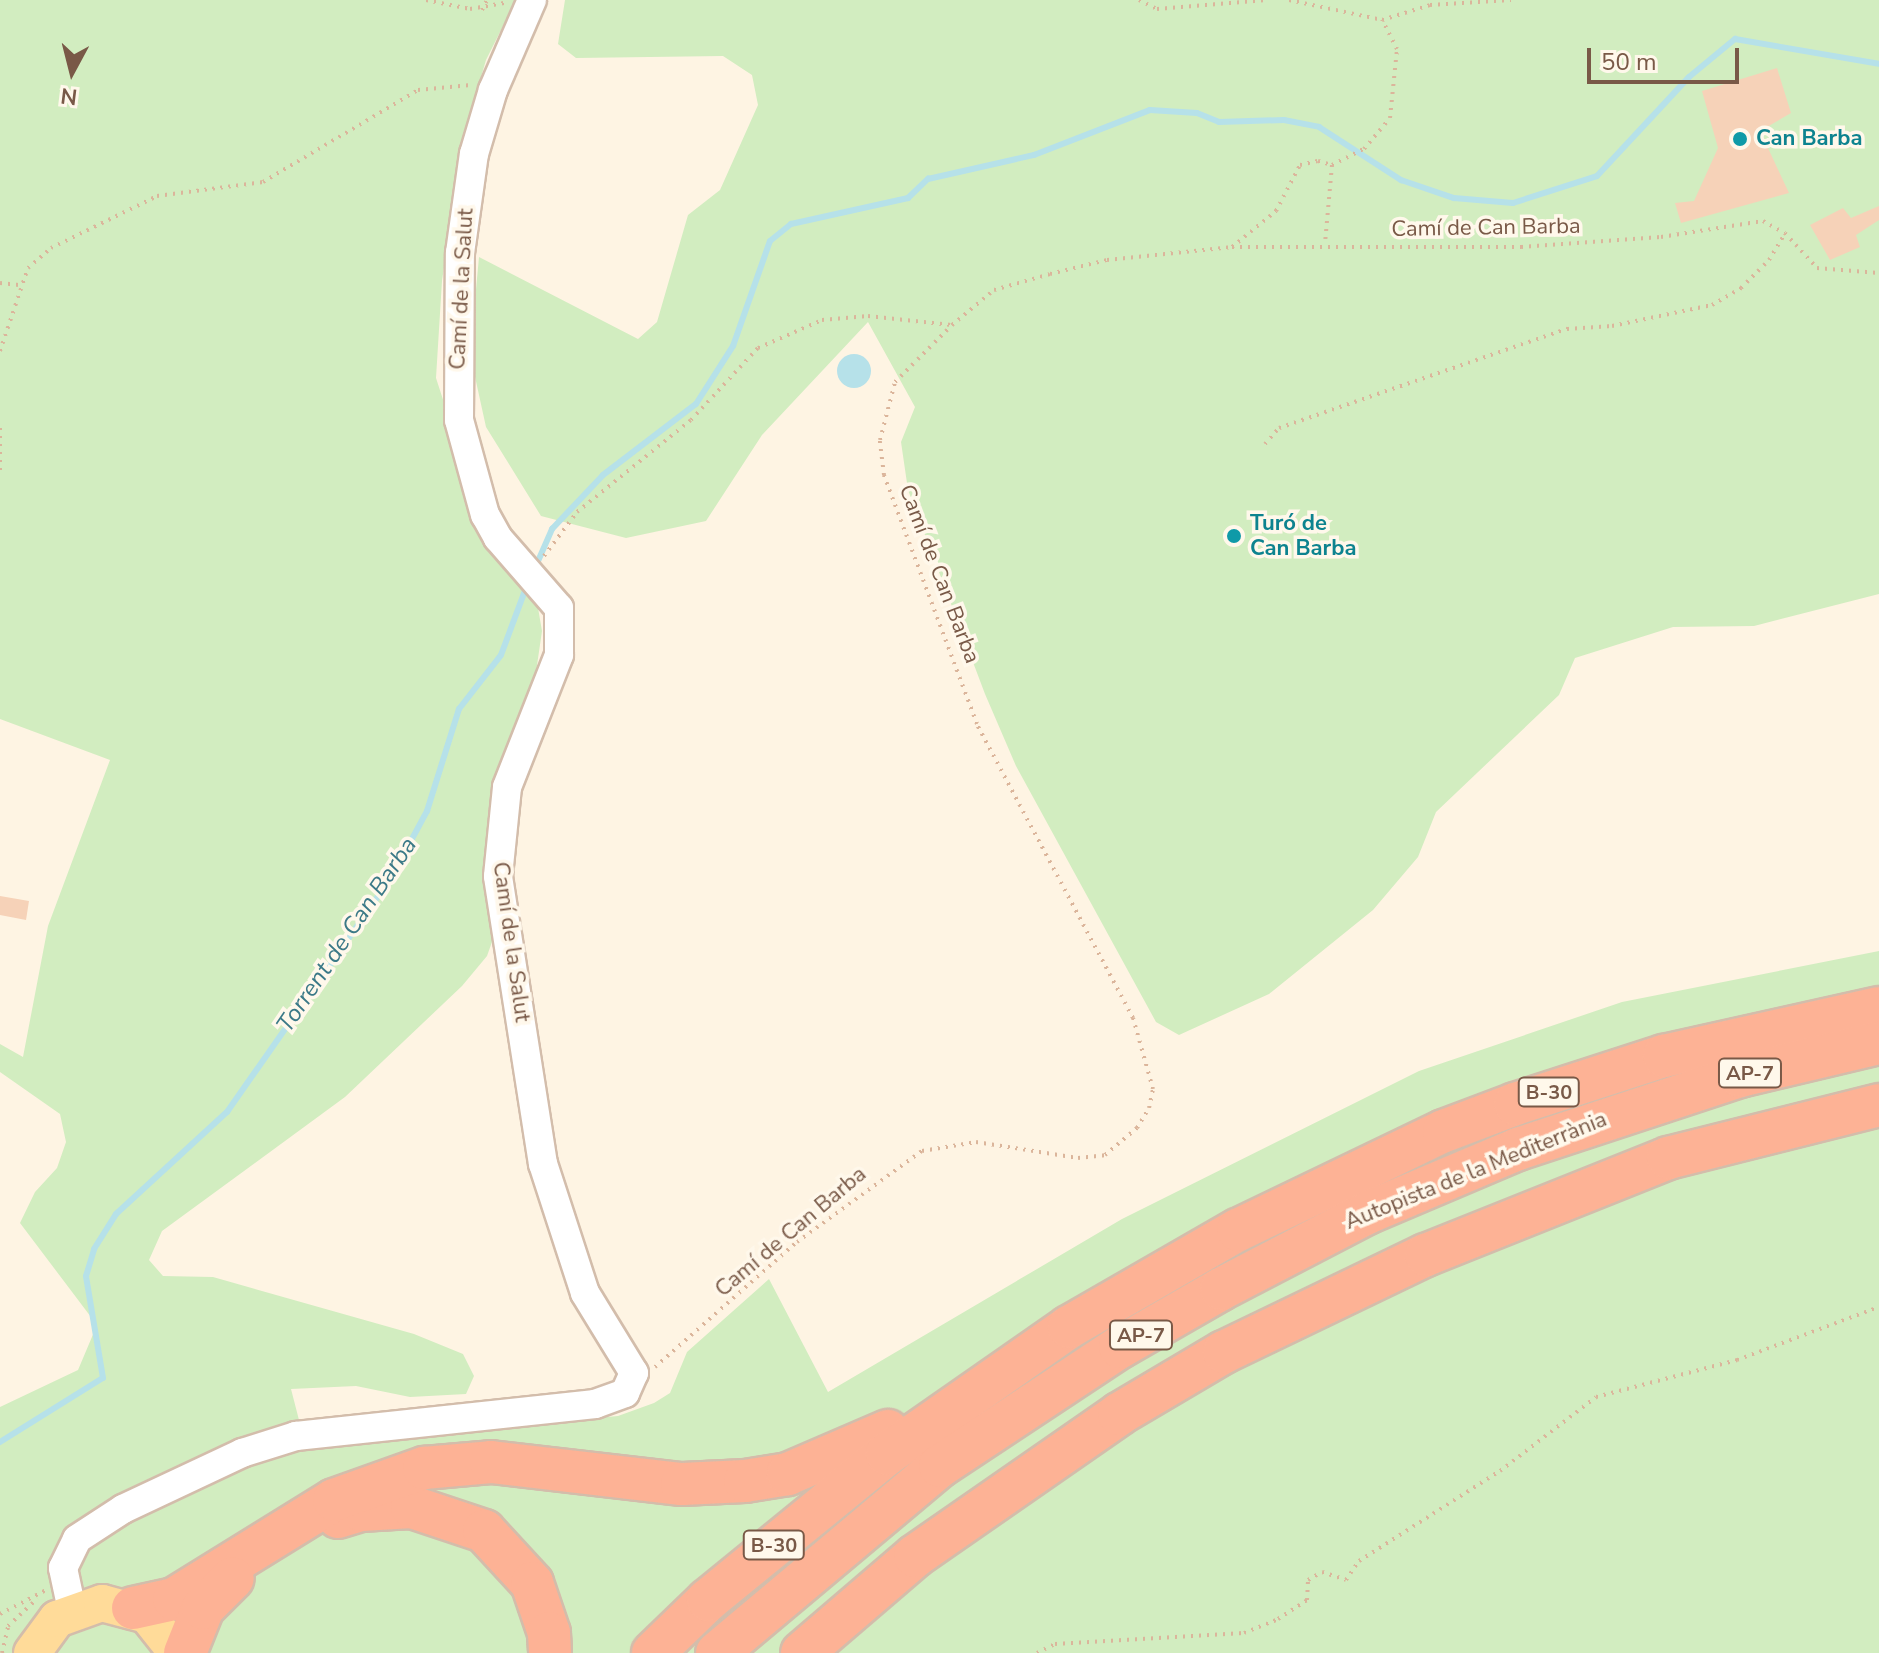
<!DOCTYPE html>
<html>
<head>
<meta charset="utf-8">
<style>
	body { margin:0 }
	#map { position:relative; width:1879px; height:1653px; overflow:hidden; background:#fef4e3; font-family:"Nunito Sans",sans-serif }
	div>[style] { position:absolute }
	.green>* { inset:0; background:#d2edc0 }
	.water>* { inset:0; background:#b6e1e9 }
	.round { border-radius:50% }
	.stream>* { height:6px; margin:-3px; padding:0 3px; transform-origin:3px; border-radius:3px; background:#b6e1e9 }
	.building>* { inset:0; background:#f6d2b8 }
	.path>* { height:4px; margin-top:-2px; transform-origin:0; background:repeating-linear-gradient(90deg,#dbb59b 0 2px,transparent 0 8px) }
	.roads { filter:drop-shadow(2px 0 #d3bdab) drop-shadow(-2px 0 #d3bdab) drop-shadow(0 2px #d3bdab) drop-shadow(0 -2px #d3bdab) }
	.minor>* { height:28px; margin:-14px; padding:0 14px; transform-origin:14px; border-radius:14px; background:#fff }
	.major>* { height:36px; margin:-18px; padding:0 18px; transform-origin:18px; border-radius:18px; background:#ffdb99 }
	.highway>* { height:42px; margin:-21px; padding:0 21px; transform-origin:21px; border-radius:21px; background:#fdb295 }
	.dots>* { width:22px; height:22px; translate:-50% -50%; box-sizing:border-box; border:4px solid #fff8eb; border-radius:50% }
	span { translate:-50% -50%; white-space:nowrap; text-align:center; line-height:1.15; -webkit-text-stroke:7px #fff8eb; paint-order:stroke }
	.shield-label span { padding:2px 6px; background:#fff8eb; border:2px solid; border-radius:6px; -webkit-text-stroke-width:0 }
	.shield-label { font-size:20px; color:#795947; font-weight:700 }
	.culture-label { font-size:22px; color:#0d838f; font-weight:700 }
	.left { translate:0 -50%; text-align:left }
	.street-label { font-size:22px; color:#795947 }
	.water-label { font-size:24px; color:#3b7987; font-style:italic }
	.north { position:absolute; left:32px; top:32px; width:80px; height:80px; -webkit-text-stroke:6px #fff8eb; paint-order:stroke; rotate:187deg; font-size:22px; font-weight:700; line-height:32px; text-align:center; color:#795947 }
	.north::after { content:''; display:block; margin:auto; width:28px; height:36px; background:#795947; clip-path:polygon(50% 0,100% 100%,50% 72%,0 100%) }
	.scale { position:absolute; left:1587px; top:48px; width:152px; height:36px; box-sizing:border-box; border:4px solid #795947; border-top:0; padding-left:10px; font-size:24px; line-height:28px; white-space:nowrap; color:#795947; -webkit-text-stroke:6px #fff8eb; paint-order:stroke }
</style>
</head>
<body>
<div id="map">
	<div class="green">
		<div style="clip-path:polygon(0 0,516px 0,486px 60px,462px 142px,442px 281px,436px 378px,493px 554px,537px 602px,542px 631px,535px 679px,494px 779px,489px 865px,498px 925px,487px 956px,462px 986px,345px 1097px,162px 1231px,149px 1260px,163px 1276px,213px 1277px,414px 1334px,463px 1354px,474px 1376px,466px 1394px,410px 1397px,356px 1386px,291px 1389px,307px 1451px,407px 1435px,618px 1416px,654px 1403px,670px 1393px,687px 1352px,769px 1279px,828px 1392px,1122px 1219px,1419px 1071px,1622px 1002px,1879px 951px,1879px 1653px,0 1653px,0 1407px,78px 1370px,97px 1325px,20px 1223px,35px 1192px,57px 1168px,66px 1142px,60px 1114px,0 1072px,0 1044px,23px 1057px,48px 926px,110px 760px,0 719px)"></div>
		<div style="clip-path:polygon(565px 0,1879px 0,1879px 594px,1754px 626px,1673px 627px,1575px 658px,1559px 695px,1436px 812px,1418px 857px,1373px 910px,1269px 994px,1179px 1035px,1156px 1022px,1016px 766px,985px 694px,908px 490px,901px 442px,915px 407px,868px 322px,762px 435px,706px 521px,626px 538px,541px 516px,486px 427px,470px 354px,479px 257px,638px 339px,657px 322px,688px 215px,720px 190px,758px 105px,752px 75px,723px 56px,576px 58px,558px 44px)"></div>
	</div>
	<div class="water">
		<div class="round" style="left:837px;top:354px;width:34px;height:34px"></div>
	</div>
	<div class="stream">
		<div style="left:535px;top:568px;width:43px;rotate:-66.4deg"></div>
		<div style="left:552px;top:529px;width:74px;rotate:-46.6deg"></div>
		<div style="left:603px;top:475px;width:117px;rotate:-37.4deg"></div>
		<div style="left:696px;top:404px;width:69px;rotate:-57.5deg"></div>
		<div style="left:733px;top:346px;width:111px;rotate:-70.6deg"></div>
		<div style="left:770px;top:241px;width:27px;rotate:-39deg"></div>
		<div style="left:791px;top:224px;width:120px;rotate:-12.5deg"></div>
		<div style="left:908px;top:198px;width:28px;rotate:-44deg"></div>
		<div style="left:928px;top:179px;width:109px;rotate:-12.8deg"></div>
		<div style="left:1034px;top:155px;width:124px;rotate:-21.2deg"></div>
		<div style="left:1150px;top:110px;width:47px;rotate:3.7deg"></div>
		<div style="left:1197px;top:113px;width:24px;rotate:22deg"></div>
		<div style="left:1219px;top:122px;width:65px;rotate:-1.8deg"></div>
		<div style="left:1284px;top:120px;width:36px;rotate:11deg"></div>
		<div style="left:1319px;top:127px;width:98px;rotate:32.9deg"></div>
		<div style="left:1401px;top:180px;width:56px;rotate:18.8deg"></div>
		<div style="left:1454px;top:198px;width:59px;rotate:4.8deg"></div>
		<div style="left:1513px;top:203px;width:88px;rotate:-17.8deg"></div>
		<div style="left:1597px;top:176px;width:135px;rotate:-47.1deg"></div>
		<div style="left:1689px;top:77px;width:60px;rotate:-39.6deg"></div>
		<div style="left:1735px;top:39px;width:146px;rotate:9.8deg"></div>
		<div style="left:0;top:1442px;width:121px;rotate:-31.9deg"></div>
		<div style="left:103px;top:1378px;width:103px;rotate:-99.5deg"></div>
		<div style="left:86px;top:1276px;width:28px;rotate:-73deg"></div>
		<div style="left:94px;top:1249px;width:41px;rotate:-57.8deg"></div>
		<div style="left:116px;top:1214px;width:151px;rotate:-42.6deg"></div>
		<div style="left:227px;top:1112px;width:288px;rotate:-55deg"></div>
		<div style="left:392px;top:876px;width:74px;rotate:-61.7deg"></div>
		<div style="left:427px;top:811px;width:107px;rotate:-72.6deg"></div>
		<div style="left:459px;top:709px;width:68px;rotate:-52.1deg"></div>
		<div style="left:501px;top:655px;width:75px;rotate:-69.6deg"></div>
	</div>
	<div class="building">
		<div style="clip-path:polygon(1777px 68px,1791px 113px,1760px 131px,1789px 193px,1681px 223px,1675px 203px,1694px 201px,1718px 148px,1702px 91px)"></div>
		<div style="clip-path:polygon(1879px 206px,1879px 220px,1856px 235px,1860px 247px,1830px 260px,1810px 225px,1843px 208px,1851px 218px)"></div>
		<div style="clip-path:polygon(0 896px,29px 901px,26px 920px,0 915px)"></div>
	</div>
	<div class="path">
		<div style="left:426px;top:0;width:45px;rotate:11.6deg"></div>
		<div style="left:470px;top:9px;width:36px;rotate:-10deg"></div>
		<div style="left:1139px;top:0;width:20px;rotate:27deg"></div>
		<div style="left:1157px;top:9px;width:110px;rotate:-4.7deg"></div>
		<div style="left:1289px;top:0;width:95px;rotate:12.1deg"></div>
		<div style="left:1382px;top:20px;width:50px;rotate:-17.4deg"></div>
		<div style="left:1430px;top:5px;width:81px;rotate:-3.5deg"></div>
		<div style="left:482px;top:10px;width:11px;rotate:-63deg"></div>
		<div style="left:1332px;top:165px;width:36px;rotate:-27deg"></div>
		<div style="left:1364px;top:149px;width:40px;rotate:-50deg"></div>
		<div style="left:1390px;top:118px;width:69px;rotate:-84.2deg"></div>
		<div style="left:1397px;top:49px;width:33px;rotate:-117deg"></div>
		<div style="left:1232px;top:247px;width:57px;rotate:-39.3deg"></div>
		<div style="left:1276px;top:211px;width:52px;rotate:-62.4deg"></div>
		<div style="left:1300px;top:165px;width:18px;rotate:-13deg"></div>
		<div style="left:1318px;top:161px;width:15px;rotate:16deg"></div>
		<div style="left:1332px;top:165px;width:79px;rotate:95.1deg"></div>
		<div style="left:0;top:283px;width:19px;rotate:6deg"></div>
		<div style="left:0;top:351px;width:88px;rotate:-71.4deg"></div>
		<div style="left:28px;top:268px;width:30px;rotate:-41deg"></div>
		<div style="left:51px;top:248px;width:118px;rotate:-26.1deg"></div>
		<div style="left:157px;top:196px;width:107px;rotate:-7.5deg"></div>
		<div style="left:263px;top:182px;width:180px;rotate:-30.7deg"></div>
		<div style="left:418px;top:90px;width:53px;rotate:-5.4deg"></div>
		<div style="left:0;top:428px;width:42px;rotate:90deg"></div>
		<div style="left:1265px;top:444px;width:21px;rotate:-49deg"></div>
		<div style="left:1279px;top:428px;width:305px;rotate:-19deg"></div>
		<div style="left:1567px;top:329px;width:45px;rotate:-3.8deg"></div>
		<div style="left:1612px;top:326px;width:102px;rotate:-11.9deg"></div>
		<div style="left:1712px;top:305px;width:34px;rotate:-30deg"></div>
		<div style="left:1741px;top:288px;width:40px;rotate:-45deg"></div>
		<div style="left:1769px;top:260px;width:31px;rotate:-59deg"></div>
		<div style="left:544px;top:556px;width:55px;rotate:-53.1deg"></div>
		<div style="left:577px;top:512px;width:146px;rotate:-38.9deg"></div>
		<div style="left:691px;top:420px;width:98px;rotate:-47.1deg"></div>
		<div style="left:758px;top:348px;width:70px;rotate:-23.6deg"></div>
		<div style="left:822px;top:320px;width:46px;rotate:-5deg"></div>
		<div style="left:868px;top:316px;width:84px;rotate:6.1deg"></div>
		<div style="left:655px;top:1367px;width:189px;rotate:-41.4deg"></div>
		<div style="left:797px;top:1242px;width:155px;rotate:-36.1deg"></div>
		<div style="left:922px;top:1151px;width:55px;rotate:-9.5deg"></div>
		<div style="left:976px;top:1142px;width:103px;rotate:8.9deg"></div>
		<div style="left:1078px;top:1158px;width:27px;rotate:-6deg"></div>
		<div style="left:1105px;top:1155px;width:42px;rotate:-40.2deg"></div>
		<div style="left:1137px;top:1128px;width:23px;rotate:-59deg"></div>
		<div style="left:1149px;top:1108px;width:19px;rotate:-78deg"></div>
		<div style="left:1153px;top:1089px;width:74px;rotate:-105.7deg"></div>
		<div style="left:1133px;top:1018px;width:333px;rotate:-118deg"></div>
		<div style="left:977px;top:724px;width:266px;rotate:-110.5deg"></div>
		<div style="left:884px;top:475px;width:35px;rotate:-97deg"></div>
		<div style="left:880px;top:440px;width:60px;rotate:-75.5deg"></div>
		<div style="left:895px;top:382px;width:81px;rotate:-45deg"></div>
		<div style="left:952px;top:325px;width:55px;rotate:-39.8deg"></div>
		<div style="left:994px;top:290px;width:58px;rotate:-15.9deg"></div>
		<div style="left:1050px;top:274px;width:59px;rotate:-13.8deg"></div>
		<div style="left:1107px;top:260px;width:126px;rotate:-5.9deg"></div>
		<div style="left:1232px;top:247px;width:289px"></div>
		<div style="left:1521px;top:247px;width:140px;rotate:-4.1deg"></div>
		<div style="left:1661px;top:237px;width:103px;rotate:-8.9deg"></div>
		<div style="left:1763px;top:221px;width:25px;rotate:29deg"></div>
		<div style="left:1785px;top:233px;width:47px;rotate:47.6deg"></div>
		<div style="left:1817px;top:268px;width:62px;rotate:4.6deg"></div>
		<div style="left:0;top:1614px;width:52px;rotate:-27.6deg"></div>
		<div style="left:2px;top:1653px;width:28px;rotate:-77deg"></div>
		<div style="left:8px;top:1626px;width:40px;rotate:-43deg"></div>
		<div style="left:1037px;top:1653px;width:20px;rotate:-27deg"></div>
		<div style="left:1055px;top:1644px;width:189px;rotate:-3.3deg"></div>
		<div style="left:1244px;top:1633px;width:37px;rotate:-22deg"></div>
		<div style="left:1278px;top:1619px;width:35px;rotate:-33deg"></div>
		<div style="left:1307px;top:1600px;width:20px;rotate:-87deg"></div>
		<div style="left:1308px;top:1580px;width:16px;rotate:-30deg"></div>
		<div style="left:1322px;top:1572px;width:25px;rotate:18deg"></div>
		<div style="left:1346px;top:1580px;width:23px;rotate:-56deg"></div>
		<div style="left:1359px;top:1561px;width:167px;rotate:-32.6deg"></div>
		<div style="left:1500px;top:1471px;width:121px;rotate:-37.6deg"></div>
		<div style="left:1596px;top:1397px;width:146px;rotate:-14.7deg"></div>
		<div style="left:1737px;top:1360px;width:152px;rotate:-20.5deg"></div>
	</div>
	<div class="roads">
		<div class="minor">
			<div style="left:72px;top:1610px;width:43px;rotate:-102.1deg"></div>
			<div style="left:63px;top:1568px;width:32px;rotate:-64deg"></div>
			<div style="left:77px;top:1539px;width:55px;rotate:-33.1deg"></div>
			<div style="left:123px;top:1509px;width:132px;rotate:-25.2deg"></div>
			<div style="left:242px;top:1453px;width:57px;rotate:-17.5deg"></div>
			<div style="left:296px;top:1436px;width:301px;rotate:-6.1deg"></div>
			<div style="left:595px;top:1404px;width:32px;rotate:-20deg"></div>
			<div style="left:625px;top:1393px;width:22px;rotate:-66deg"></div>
			<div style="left:634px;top:1373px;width:94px;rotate:-121.5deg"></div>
			<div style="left:585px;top:1293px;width:136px;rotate:-108deg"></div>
			<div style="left:543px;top:1164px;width:291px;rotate:-98.9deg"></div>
			<div style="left:498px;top:876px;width:89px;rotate:-84.2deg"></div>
			<div style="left:507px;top:787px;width:142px;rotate:-68.5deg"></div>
			<div style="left:559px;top:655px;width:47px;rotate:-90deg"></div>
			<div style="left:559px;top:608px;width:93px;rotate:-131.1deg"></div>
			<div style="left:498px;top:538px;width:26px;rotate:-119deg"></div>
			<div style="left:485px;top:515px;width:98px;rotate:-105.3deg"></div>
			<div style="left:459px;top:420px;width:167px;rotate:-89.7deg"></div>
			<div style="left:460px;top:253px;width:100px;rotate:-82deg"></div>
			<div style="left:474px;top:154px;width:67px;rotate:-73.5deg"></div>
			<div style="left:493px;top:90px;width:98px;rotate:-66.6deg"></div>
		</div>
		<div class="major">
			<div style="left:32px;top:1653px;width:42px;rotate:-53.7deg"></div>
			<div style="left:57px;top:1619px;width:48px;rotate:-19.6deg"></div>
			<div style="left:102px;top:1603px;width:47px;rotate:14.9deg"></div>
			<div style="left:147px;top:1615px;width:48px;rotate:51.7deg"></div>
		</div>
		<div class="highway">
			<div style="left:338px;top:1517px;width:24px;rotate:-17deg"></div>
			<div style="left:361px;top:1510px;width:51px;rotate:-3.4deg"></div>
			<div style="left:412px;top:1507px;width:76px;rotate:18.4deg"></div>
			<div style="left:484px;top:1531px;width:71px;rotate:47.3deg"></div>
			<div style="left:532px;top:1583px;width:53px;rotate:71.2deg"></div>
			<div style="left:549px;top:1633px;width:20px;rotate:87deg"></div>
			<div style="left:133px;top:1608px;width:42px;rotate:-12.4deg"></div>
			<div style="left:174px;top:1599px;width:188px;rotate:-31.7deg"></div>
			<div style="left:334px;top:1500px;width:96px;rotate:-19.6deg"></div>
			<div style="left:424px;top:1468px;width:67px;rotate:-5.1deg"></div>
			<div style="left:491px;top:1462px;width:192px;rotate:6.6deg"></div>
			<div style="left:682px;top:1484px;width:63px;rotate:-2.7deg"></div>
			<div style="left:745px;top:1481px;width:44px;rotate:-9.2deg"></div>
			<div style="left:788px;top:1474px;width:109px;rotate:-23.3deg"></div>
			<div style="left:185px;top:1653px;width:48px;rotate:-68.2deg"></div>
			<div style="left:203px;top:1608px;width:42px;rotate:-45deg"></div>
			<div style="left:653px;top:1653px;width:76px;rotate:-43.9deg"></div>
			<div style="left:708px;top:1600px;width:231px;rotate:-39.2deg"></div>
			<div style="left:887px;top:1454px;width:222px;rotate:-34.9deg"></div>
			<div style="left:1069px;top:1327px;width:195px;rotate:-29.9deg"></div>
			<div style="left:1238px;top:1230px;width:229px;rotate:-25.7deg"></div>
			<div style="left:1444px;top:1131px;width:76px;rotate:-20.8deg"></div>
			<div style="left:1515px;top:1104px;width:157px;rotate:-17.9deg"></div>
			<div style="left:1664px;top:1056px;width:220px;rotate:-12.6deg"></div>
			<div style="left:717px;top:1653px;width:291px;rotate:-40deg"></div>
			<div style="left:940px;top:1466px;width:216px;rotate:-33.5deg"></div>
			<div style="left:1120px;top:1347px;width:116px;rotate:-29.9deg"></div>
			<div style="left:1221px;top:1289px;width:165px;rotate:-27.5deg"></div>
			<div style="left:1367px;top:1213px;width:164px;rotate:-23deg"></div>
			<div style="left:1518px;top:1149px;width:234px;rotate:-18.2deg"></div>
			<div style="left:1740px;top:1076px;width:143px;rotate:-13.4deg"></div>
			<div style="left:802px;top:1653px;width:149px;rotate:-40.6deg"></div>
			<div style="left:915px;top:1556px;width:249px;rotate:-34.8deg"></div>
			<div style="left:1119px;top:1414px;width:122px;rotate:-30.6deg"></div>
			<div style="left:1224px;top:1352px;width:224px;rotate:-25.7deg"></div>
			<div style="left:1426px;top:1255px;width:261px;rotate:-21.8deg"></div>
			<div style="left:1668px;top:1158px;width:218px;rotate:-14.1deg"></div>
		</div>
	</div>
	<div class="dots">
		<div style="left:1740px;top:139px;background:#0f9aa8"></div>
		<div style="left:1234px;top:536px;background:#0f9aa8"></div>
	</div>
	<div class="shield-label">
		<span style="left:1750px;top:1073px">AP-7</span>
		<span style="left:1549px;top:1092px">B-30</span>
		<span style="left:1141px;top:1335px">AP-7</span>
		<span style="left:774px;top:1545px">B-30</span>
	</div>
	<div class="culture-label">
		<span class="left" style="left:1756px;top:139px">Can Barba</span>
		<span class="left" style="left:1250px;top:536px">Turó de<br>Can Barba</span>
	</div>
	<div class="street-label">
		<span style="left:1486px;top:228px;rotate:-1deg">Camí de Can Barba</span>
		<span style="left:462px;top:289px;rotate:-87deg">Camí de la Salut</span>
		<span style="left:939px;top:574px;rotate:69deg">Camí de Can Barba</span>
		<span style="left:511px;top:942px;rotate:82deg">Camí de la Salut</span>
		<span style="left:1476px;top:1171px;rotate:-22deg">Autopista de la Mediterrània</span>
		<span style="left:791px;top:1232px;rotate:-40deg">Camí de Can Barba</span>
	</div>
	<div class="water-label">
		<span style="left:347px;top:935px;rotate:-56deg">Torrent de Can Barba</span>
	</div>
	<div class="north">N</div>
	<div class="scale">50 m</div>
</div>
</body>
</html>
